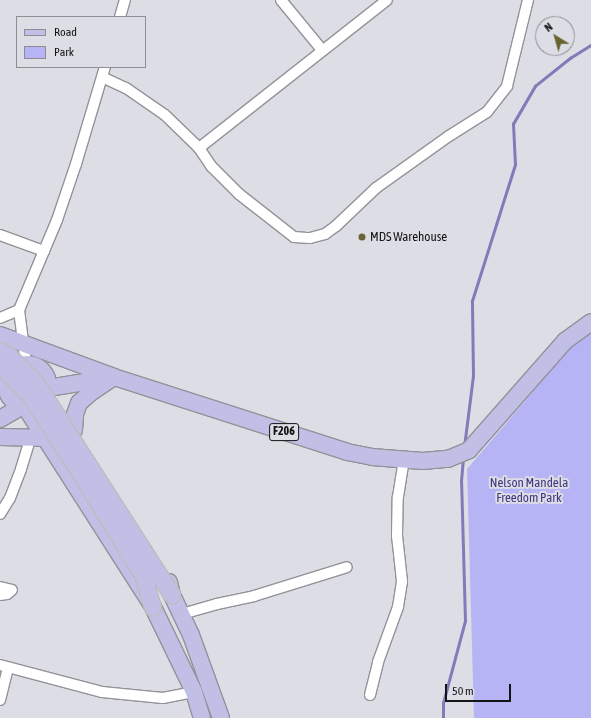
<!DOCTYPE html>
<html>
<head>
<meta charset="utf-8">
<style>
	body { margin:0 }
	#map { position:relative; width:591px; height:718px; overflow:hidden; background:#dddee5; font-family:"Asap Condensed",sans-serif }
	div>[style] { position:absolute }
	.green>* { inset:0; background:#b6b4f4 }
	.stream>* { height:2.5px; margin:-1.25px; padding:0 1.25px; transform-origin:1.25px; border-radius:1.25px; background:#7f7cb9 }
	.roads { filter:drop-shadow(1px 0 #929299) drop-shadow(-1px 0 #929299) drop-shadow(0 1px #929299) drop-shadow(0 -1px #929299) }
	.street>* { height:10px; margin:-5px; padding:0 5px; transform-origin:5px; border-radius:5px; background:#fff }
	.primary>* { height:16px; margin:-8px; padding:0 8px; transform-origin:8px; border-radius:8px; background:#c1bfe6 }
	.primary>.ring { margin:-8px; padding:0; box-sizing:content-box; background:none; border:16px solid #c1bfe6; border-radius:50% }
	.bridges { filter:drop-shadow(1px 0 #bdbdbe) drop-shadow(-1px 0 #bdbdbe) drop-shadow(0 1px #bdbdbe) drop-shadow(0 -1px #bdbdbe) }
	.primary-bridge>* { height:16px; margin:-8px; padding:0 8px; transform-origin:8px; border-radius:8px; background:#c1bfe6 }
	.dots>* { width:11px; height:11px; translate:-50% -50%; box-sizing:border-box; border:2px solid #dddee5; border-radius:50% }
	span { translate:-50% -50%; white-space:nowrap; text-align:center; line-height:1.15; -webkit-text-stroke:4px #dddee5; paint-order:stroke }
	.shield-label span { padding:1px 3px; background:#dddee5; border:1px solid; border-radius:3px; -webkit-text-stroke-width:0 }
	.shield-label { font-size:12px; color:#141416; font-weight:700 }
	.poi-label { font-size:13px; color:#141416 }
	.left { translate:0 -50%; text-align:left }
	.park-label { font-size:13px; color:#413781 }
	.legend { position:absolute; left:16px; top:16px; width:130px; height:52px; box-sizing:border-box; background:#dddee5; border:1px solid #8d8d92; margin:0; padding:5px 7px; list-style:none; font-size:12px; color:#141416 }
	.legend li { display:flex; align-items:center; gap:8px; height:20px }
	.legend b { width:20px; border:1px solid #8d8d92 }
	.north { position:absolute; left:535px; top:16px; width:40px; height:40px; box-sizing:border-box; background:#dddee5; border:1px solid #8d8d92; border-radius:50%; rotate:323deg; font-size:11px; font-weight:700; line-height:16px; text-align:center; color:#141416 }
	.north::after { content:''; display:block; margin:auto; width:14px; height:18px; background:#686431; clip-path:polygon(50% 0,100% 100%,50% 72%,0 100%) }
	.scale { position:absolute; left:445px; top:684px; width:66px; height:18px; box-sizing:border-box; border:2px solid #141416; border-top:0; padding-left:5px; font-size:12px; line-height:14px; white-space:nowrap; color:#141416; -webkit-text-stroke:3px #dddee5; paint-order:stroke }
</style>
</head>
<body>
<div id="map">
	<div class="green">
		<div style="clip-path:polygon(583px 329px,591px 329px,591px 718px,474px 718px,467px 469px,532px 393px)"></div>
	</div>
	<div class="stream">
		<div style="left:464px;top:447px;width:72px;rotate:-82.8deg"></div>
		<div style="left:473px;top:376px;width:75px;rotate:-90.8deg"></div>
		<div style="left:472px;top:301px;width:143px;rotate:-72.5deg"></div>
		<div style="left:515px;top:165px;width:41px;rotate:-92.8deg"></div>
		<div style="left:513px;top:124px;width:44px;rotate:-59.9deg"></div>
		<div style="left:535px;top:86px;width:45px;rotate:-38.7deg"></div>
		<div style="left:570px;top:58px;width:25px;rotate:-32deg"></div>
		<div style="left:443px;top:718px;width:15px;rotate:-90deg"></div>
		<div style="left:443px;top:703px;width:85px;rotate:-75deg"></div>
		<div style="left:465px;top:621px;width:140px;rotate:-91.6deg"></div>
		<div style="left:461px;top:481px;width:21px;rotate:-85deg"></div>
	</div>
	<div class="roads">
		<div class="street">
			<div style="left:281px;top:0;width:65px;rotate:50.6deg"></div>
			<div style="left:120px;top:17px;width:18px;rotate:-74deg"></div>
			<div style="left:102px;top:77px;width:26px;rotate:25deg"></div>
			<div style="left:126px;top:88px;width:47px;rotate:34.7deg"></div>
			<div style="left:165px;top:115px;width:47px;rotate:44.1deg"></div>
			<div style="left:199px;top:148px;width:22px;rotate:56deg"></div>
			<div style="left:211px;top:166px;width:40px;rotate:45deg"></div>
			<div style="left:239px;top:194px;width:70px;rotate:38deg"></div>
			<div style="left:294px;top:237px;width:16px;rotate:4deg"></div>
			<div style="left:310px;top:238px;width:16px;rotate:-15deg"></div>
			<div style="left:325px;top:234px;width:14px;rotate:-36deg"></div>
			<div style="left:336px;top:226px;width:55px;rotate:-43.5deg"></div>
			<div style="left:376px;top:188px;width:90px;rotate:-35.5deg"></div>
			<div style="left:449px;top:136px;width:45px;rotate:-32.3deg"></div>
			<div style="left:487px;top:112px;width:33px;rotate:-52deg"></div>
			<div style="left:507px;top:86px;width:89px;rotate:-76.3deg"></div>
			<div style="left:199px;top:148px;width:239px;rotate:-38.2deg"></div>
			<div style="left:0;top:235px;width:47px;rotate:20deg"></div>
			<div style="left:0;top:318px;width:21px;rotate:-23deg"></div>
			<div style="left:26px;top:364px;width:54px;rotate:-97.4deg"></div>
			<div style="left:19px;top:310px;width:98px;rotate:-67.1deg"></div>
			<div style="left:57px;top:220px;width:59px;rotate:-71.3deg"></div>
			<div style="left:76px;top:164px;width:101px;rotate:-73.4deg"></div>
			<div style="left:0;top:514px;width:19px;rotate:-58deg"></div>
			<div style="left:10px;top:498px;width:31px;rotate:-69deg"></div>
			<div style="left:21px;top:469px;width:34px;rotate:-73deg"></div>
			<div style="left:0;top:587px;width:12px;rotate:14deg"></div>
			<div style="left:0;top:595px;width:7px;rotate:-8deg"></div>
			<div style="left:7px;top:594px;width:6px;rotate:-39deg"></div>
			<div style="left:182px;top:614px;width:36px;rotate:-16deg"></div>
			<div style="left:217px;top:604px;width:38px;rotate:-12deg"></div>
			<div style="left:254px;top:596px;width:97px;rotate:-17.3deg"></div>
			<div style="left:0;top:665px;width:106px;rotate:14.8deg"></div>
			<div style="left:102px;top:692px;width:61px;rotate:5.6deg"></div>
			<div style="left:163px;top:698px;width:32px;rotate:-11deg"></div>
			<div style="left:370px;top:695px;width:34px;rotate:-76deg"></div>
			<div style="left:378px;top:662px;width:59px;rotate:-70deg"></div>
			<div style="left:398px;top:607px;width:26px;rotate:-81deg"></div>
			<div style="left:402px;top:581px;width:45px;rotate:-96.3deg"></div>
			<div style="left:397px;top:536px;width:39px;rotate:-89deg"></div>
			<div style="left:398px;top:497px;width:36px;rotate:-81deg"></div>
			<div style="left:0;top:700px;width:33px;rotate:-76deg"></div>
		</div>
		<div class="primary">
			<div style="left:0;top:335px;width:121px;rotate:20.2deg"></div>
			<div style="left:114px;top:377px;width:245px;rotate:17.8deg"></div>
			<div style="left:347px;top:452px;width:25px;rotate:11deg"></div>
			<div style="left:372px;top:457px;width:51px;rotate:4.5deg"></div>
			<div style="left:423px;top:461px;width:25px;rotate:-5deg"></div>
			<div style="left:448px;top:459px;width:23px;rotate:-23deg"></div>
			<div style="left:469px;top:450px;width:145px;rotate:-48.6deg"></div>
			<div style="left:565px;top:341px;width:32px;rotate:-36deg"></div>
			<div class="ring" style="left:6px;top:364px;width:26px;height:26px"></div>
			<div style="left:48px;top:388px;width:62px;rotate:-9.3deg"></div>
			<div style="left:24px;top:405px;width:240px;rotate:57.4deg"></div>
			<div style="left:153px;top:607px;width:94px;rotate:64.2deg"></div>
			<div style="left:194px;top:692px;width:27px;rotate:73deg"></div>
			<div style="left:0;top:419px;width:28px;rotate:-30deg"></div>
			<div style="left:74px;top:430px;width:16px;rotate:-86deg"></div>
			<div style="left:75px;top:414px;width:12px;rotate:-70deg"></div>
			<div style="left:79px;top:403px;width:15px;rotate:-42deg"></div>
			<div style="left:90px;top:393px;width:29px;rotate:-34deg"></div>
			<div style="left:0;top:437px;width:46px;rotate:1.2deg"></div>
			<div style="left:169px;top:582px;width:13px;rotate:77deg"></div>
			<div style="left:172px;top:595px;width:44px;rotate:64.6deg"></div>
			<div style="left:191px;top:635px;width:88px;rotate:70.1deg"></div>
		</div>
	</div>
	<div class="bridges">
		<div class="primary-bridge">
			<div style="left:0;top:351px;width:9px;rotate:27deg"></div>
			<div style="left:8px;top:355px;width:40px;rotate:45deg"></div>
			<div style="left:36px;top:383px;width:252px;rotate:57.3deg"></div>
			<div style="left:0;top:365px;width:42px;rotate:45deg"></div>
			<div style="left:30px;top:395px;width:85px;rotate:57.1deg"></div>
			<div style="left:76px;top:466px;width:128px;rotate:58.4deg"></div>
			<div style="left:143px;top:575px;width:34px;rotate:73deg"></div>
		</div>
	</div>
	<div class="dots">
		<div style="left:362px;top:237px;background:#686431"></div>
	</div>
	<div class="shield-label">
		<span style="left:284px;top:432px">F206</span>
	</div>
	<div class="poi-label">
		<span class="left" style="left:370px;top:237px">MDS Warehouse</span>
	</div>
	<div class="park-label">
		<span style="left:529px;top:491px">Nelson Mandela<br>Freedom Park</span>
	</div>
	<ul class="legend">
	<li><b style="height:5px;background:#c1bfe6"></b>Road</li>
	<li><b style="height:11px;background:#b6b4f4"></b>Park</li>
	</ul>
	<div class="north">N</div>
	<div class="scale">50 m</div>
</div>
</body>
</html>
